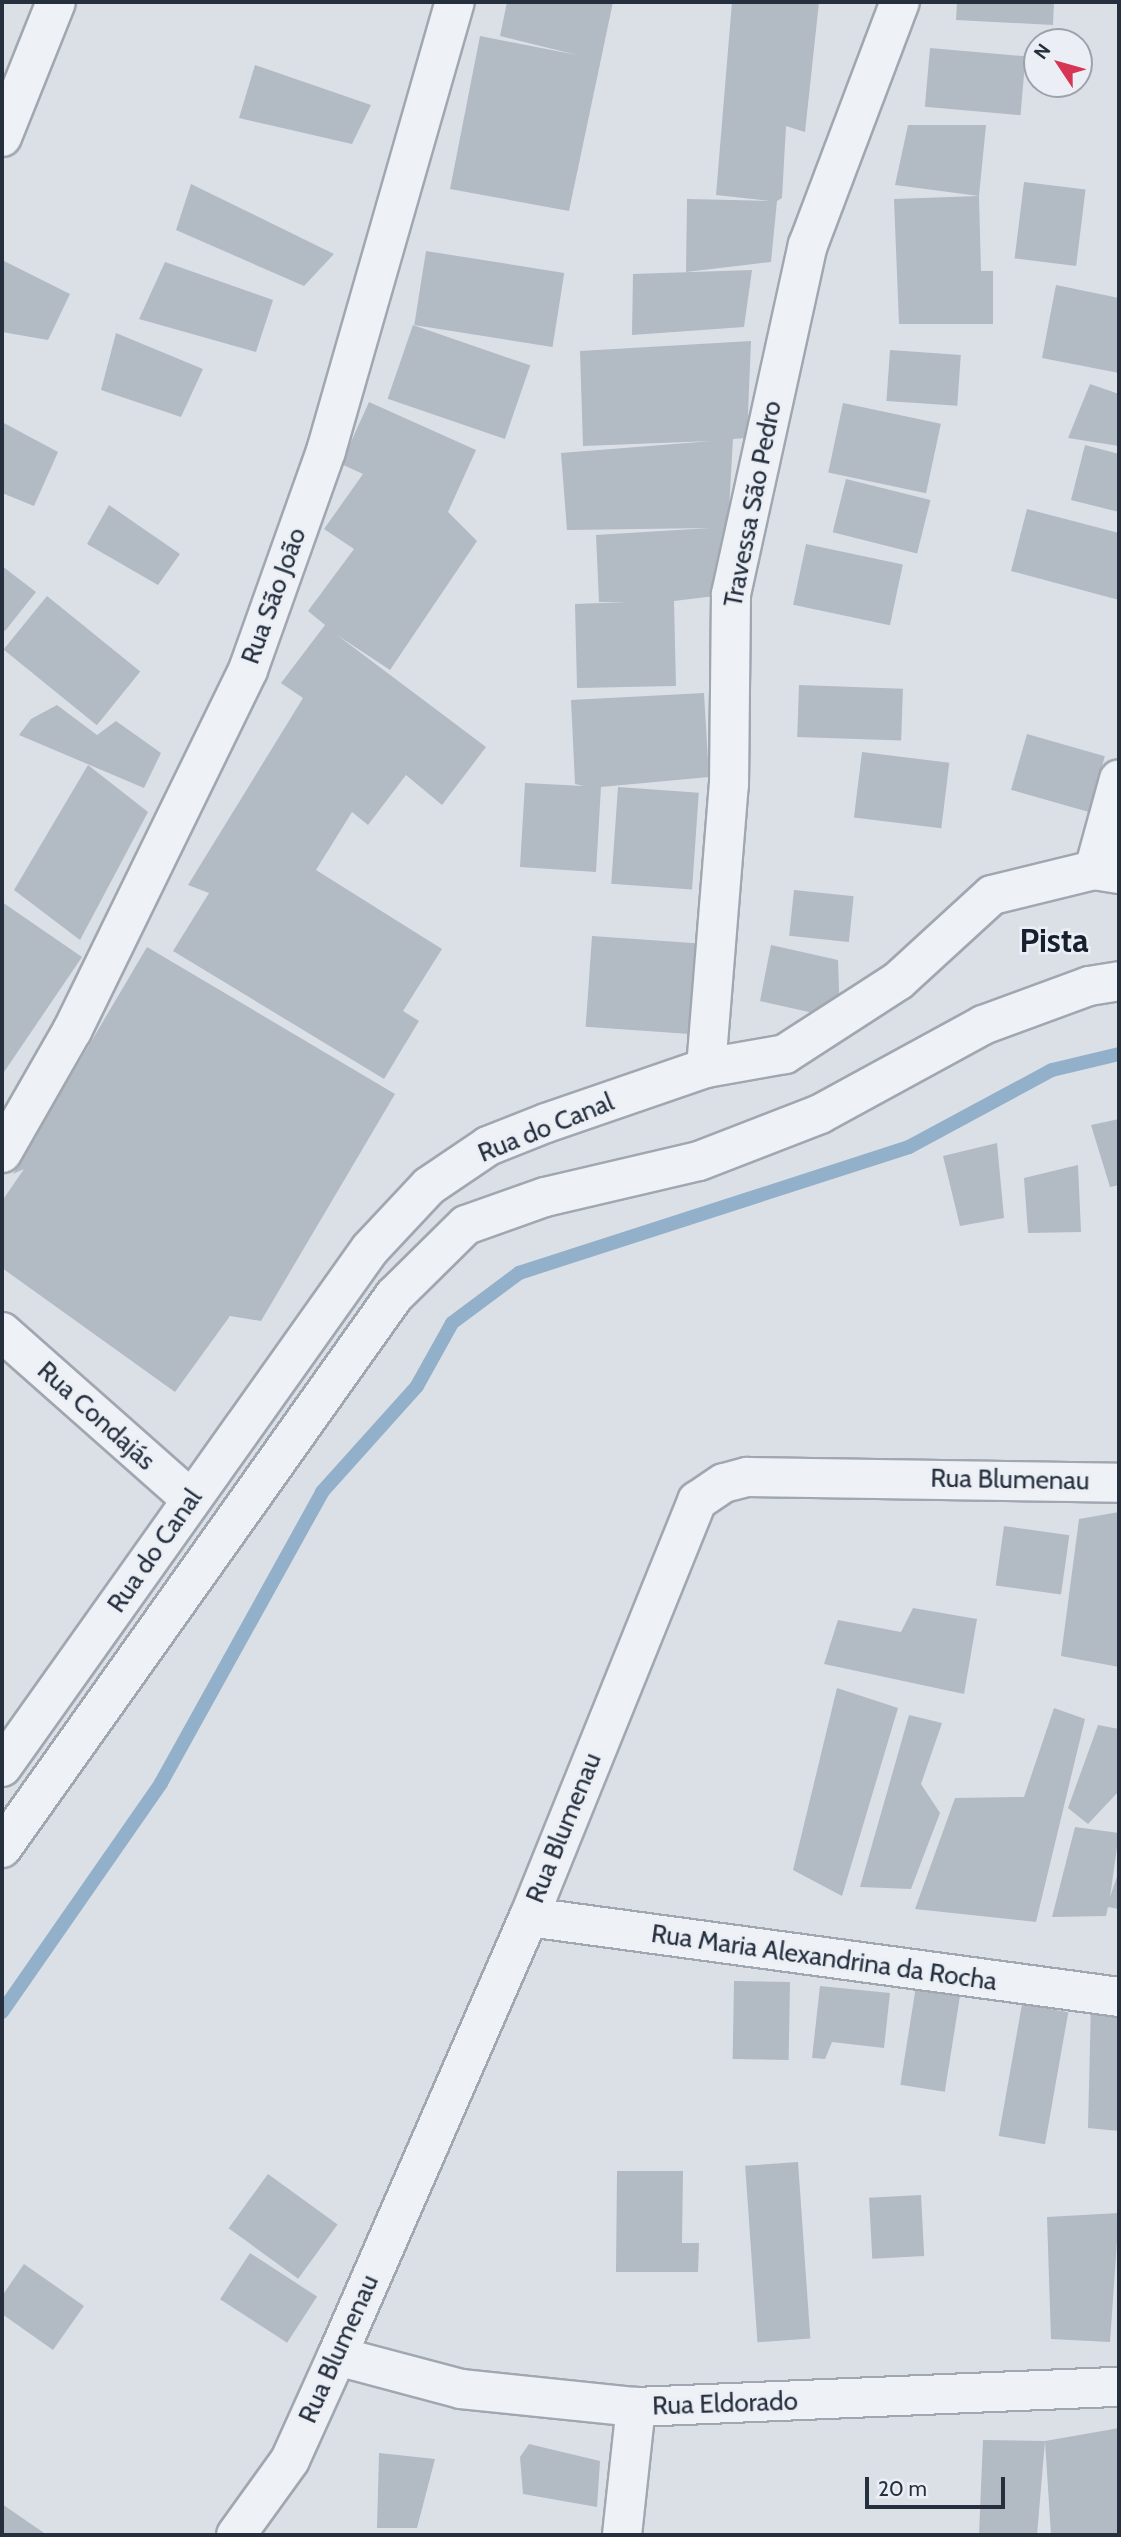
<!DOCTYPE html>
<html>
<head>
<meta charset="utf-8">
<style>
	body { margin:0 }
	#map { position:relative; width:1121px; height:2537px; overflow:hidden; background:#dbe0e7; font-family:Cabin,sans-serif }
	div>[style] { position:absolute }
	.stream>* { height:14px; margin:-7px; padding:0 7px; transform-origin:7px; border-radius:7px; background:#93b0ca }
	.building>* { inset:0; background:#b2bac4; transform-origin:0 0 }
	.roads { filter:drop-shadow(2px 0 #a1a7b1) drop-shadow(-2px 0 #a1a7b1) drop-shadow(0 2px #a1a7b1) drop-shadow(0 -2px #a1a7b1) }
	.minor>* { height:38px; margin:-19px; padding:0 19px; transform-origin:19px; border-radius:19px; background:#eef1f5 }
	span { translate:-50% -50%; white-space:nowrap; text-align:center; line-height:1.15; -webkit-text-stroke:5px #ebeff5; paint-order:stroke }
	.street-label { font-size:26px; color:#252f3e }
	.district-label { font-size:33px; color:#17202e; font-weight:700 }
	.frame { position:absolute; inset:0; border:4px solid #252f3e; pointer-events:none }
	.north { position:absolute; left:1023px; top:28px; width:70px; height:70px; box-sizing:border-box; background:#ebeff5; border:2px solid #9ca2ac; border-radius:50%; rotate:306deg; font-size:19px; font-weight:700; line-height:28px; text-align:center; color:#252f3e }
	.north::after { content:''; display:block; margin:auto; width:24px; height:32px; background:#d63654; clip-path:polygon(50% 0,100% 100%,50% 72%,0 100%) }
	.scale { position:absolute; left:865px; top:2477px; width:140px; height:32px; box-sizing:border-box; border:4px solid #252f3e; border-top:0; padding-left:9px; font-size:21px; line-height:24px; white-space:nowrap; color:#252f3e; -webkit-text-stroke:5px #ebeff5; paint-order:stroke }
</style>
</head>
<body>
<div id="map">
	<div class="stream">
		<div style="left:2px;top:2012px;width:279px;rotate:-55.2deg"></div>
		<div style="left:161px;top:1783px;width:333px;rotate:-61deg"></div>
		<div style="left:322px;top:1492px;width:142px;rotate:-48.1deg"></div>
		<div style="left:417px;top:1386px;width:72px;rotate:-60.9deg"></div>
		<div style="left:452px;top:1323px;width:84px;rotate:-36.7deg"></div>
		<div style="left:519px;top:1273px;width:410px;rotate:-17.9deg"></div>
		<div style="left:909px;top:1147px;width:162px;rotate:-28.3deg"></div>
		<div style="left:1052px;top:1070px;width:69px;rotate:-13.4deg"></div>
	</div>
	<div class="building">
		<div style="clip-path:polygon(507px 2px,613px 2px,569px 211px,450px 189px,480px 36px,577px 55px,500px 36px)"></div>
		<div style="clip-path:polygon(732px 2px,819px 2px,805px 132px,786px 126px,782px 198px,777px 201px,771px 262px,686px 272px,687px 199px,770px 201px,716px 195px)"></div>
		<div style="clip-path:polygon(957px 2px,1054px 2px,1053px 25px,956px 20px)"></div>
		<div style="left:930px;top:48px;width:96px;height:59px;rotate:5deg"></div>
		<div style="clip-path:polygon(255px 65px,371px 105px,352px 144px,239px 118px)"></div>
		<div style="clip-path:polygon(908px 125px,986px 125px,979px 196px,895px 185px)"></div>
		<div style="left:1024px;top:182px;width:62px;height:77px;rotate:7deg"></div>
		<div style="clip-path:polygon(191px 184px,334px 254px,304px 286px,176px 230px)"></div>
		<div style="clip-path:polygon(979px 196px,981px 271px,993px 271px,993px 324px,899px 324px,894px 199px)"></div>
		<div style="left:426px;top:251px;width:140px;height:75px;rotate:9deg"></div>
		<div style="clip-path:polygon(2px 260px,70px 294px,48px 340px,2px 332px)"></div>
		<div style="clip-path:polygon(165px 262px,273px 300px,256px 352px,139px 319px)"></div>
		<div style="clip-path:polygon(752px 270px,744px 327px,632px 335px,633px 274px)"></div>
		<div style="clip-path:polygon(1056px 285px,1119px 298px,1119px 373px,1042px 358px)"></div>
		<div style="left:413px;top:325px;width:124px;height:78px;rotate:19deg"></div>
		<div style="clip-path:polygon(116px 333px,203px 369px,181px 417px,101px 390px)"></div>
		<div style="clip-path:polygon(751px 341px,747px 438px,733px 439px,728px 527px,731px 594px,674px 601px,676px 686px,577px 688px,575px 604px,628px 602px,599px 602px,596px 535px,710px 528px,567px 530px,561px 453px,712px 441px,583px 446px,580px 351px)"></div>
		<div style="left:890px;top:350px;width:71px;height:51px;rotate:4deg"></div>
		<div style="clip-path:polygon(1090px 384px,1119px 394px,1119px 446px,1068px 438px)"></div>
		<div style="clip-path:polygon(369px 402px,476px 450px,448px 512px,477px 541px,390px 670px,337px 635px,486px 747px,442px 805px,406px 775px,368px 825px,352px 812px,316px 870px,442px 949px,403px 1011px,419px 1021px,384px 1079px,173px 951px,209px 893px,188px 885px,303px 698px,281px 683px,325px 625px,308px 611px,354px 549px,324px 529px,363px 474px,341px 464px)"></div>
		<div style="left:843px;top:403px;width:100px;height:71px;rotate:12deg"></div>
		<div style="clip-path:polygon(2px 422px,58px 452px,34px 506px,2px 493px)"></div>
		<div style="clip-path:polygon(1085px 445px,1119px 454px,1119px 512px,1071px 500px)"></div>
		<div style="left:846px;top:479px;width:87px;height:55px;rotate:14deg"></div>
		<div style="clip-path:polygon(109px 505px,180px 554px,158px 585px,87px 544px)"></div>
		<div style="clip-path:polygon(1027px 509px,1119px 533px,1119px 600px,1011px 571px)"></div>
		<div style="left:806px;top:544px;width:99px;height:62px;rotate:12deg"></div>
		<div style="clip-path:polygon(2px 566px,36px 592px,5px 631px,2px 629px)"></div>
		<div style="left:47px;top:596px;width:120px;height:69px;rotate:39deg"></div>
		<div style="left:799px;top:685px;width:104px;height:52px;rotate:2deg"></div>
		<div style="clip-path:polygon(704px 693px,709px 777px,601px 787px,596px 872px,520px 867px,525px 783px,584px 786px,575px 784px,571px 700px)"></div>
		<div style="clip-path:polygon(57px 705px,97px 735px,116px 721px,161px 753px,144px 788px,19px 735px,31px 719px)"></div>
		<div style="left:1027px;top:734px;width:81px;height:58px;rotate:16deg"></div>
		<div style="left:862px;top:752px;width:88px;height:66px;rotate:7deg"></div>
		<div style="clip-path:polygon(88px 765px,148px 812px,80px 940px,14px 890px)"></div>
		<div style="left:618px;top:787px;width:81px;height:97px;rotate:4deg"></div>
		<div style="left:794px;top:890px;width:60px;height:46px;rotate:6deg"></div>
		<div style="clip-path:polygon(2px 902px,82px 957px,2px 1075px)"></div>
		<div style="left:592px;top:936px;width:108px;height:91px;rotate:4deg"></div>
		<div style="clip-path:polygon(771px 945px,838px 960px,840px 1019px,760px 1001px)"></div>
		<div style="clip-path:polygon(147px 947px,395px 1094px,261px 1321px,230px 1316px,175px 1392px,2px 1268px,2px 1201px,24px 1169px,13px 1174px)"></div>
		<div style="clip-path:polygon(1119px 1119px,1119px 1185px,1110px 1187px,1091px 1125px)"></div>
		<div style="clip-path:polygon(997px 1143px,1004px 1218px,960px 1226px,943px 1156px)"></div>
		<div style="clip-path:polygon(1078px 1165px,1081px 1232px,1028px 1233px,1024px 1178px)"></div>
		<div style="clip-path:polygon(1119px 1512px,1119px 1667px,1061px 1656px,1079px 1519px)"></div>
		<div style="left:1004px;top:1526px;width:66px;height:60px;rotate:8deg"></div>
		<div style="clip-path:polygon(913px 1608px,977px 1619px,964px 1694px,824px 1664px,838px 1620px,901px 1632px)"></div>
		<div style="clip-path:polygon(837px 1688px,898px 1708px,842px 1896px,793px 1870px)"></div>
		<div style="clip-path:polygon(1054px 1708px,1085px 1719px,1036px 1922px,915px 1909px,955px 1798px,1024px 1797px)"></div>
		<div style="clip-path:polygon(909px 1715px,942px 1723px,921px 1784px,940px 1813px,911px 1889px,860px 1887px)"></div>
		<div style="clip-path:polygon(1098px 1725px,1119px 1729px,1119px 1791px,1088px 1824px,1068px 1808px)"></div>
		<div style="clip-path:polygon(1075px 1827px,1119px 1833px,1110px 1897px,1119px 1871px,1119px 1909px,1108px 1907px,1106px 1916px,1052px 1917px)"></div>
		<div style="left:734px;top:1981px;width:56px;height:78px;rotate:1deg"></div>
		<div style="clip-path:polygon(820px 1986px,890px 1993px,884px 2048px,832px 2042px,825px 2059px,812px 2058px)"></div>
		<div style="left:916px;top:1986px;width:45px;height:100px;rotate:9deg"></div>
		<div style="clip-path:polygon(1091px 2002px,1119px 2014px,1119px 2131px,1088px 2128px)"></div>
		<div style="left:1022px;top:2004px;width:47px;height:134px;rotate:10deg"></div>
		<div style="left:798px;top:2162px;width:177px;height:53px;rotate:86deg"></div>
		<div style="clip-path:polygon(617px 2171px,683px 2171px,682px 2243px,699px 2243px,698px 2272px,616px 2272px)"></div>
		<div style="left:268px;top:2174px;width:86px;height:67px;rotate:36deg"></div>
		<div style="left:921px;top:2195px;width:61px;height:52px;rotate:87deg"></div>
		<div style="clip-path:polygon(1119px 2213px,1110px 2342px,1051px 2339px,1047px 2217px)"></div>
		<div style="left:250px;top:2253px;width:80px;height:55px;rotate:33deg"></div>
		<div style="clip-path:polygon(24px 2264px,84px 2306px,53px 2350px,2px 2314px,2px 2296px)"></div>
		<div style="clip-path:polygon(1119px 2428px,1119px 2535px,1051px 2535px,1045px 2441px,1037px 2535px,979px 2535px,983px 2440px,1045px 2441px)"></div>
		<div style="clip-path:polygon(529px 2444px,600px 2461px,597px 2507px,523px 2494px,520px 2457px)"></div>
		<div style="clip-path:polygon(379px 2453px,435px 2459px,417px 2528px,377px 2528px)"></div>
		<div style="clip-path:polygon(2px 2504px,47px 2535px,2px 2535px)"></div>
	</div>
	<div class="roads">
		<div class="minor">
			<div style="left:2px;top:137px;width:145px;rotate:-68.2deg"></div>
			<div style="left:1094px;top:870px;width:94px;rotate:-74.6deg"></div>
			<div style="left:706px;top:1068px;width:284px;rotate:-85.4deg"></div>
			<div style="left:729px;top:785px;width:191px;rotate:-89.4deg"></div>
			<div style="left:731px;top:594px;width:357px;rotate:-77.6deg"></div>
			<div style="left:808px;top:245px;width:260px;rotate:-69.3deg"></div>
			<div style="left:2px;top:1153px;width:141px;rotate:-60.2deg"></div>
			<div style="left:72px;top:1031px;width:402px;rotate:-64deg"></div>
			<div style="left:248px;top:670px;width:232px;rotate:-70.4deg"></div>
			<div style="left:326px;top:451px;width:467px;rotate:-74deg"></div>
			<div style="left:2px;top:1332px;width:252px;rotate:41.5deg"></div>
			<div style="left:2px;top:1767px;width:635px;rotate:-54.61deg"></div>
			<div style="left:370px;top:1249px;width:86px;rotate:-46.9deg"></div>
			<div style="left:429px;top:1186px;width:71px;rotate:-34.1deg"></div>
			<div style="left:488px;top:1146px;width:62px;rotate:-21.6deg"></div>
			<div style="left:546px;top:1123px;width:169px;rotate:-19deg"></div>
			<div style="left:706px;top:1068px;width:80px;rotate:-10deg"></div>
			<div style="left:785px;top:1054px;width:135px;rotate:-32.9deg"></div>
			<div style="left:898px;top:981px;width:127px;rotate:-42.5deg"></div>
			<div style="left:992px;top:895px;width:105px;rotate:-13.8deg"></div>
			<div style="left:1094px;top:870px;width:25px;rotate:9deg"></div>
			<div style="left:2px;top:1848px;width:677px;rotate:-54.62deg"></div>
			<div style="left:394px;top:1296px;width:101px;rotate:-44.6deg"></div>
			<div style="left:466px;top:1225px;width:84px;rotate:-19.5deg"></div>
			<div style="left:545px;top:1197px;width:158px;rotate:-13.2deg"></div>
			<div style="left:699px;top:1161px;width:130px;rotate:-21.2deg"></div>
			<div style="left:820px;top:1114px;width:186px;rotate:-28.6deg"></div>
			<div style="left:983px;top:1025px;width:113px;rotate:-20.2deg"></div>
			<div style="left:1089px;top:986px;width:30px;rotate:-9deg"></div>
			<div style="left:529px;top:1917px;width:595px;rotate:7.72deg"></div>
			<div style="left:337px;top:2356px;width:128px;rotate:14.9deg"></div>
			<div style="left:461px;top:2389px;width:176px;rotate:5.9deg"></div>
			<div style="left:636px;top:2407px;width:483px;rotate:-2.4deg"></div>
			<div style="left:236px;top:2535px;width:92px;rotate:-54.2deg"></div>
			<div style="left:290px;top:2460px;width:114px;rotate:-65.7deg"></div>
			<div style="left:337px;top:2356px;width:479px;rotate:-66.4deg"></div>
			<div style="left:529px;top:1917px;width:449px;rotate:-68deg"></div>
			<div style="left:697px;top:1501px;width:32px;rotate:-34deg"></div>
			<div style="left:724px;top:1483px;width:24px;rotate:-15deg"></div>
			<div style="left:747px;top:1477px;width:372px;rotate:0.9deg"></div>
			<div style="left:622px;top:2535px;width:129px;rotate:-83.8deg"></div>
		</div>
	</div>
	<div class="street-label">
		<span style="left:753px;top:504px;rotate:-79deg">Travessa São Pedro</span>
		<span style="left:274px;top:596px;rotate:-70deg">Rua São João</span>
		<span style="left:546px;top:1128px;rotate:-22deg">Rua do Canal</span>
		<span style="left:96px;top:1416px;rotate:42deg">Rua Condajás</span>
		<span style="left:1010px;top:1480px;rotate:1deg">Rua Blumenau</span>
		<span style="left:155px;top:1551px;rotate:-55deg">Rua do Canal</span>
		<span style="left:564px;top:1828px;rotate:-68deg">Rua Blumenau</span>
		<span style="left:824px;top:1958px;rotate:8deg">Rua Maria Alexandrina da Rocha</span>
		<span style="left:339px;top:2349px;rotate:-66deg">Rua Blumenau</span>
		<span style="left:725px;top:2404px;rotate:-2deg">Rua Eldorado</span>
	</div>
	<div class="district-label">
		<span style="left:1054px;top:941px">Pista</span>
	</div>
	<div class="frame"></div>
	<div class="north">N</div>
	<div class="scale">20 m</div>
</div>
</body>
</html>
